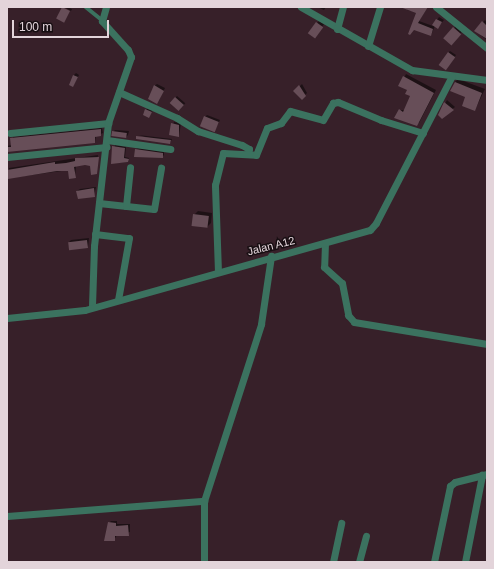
<!DOCTYPE html>
<html>
<head>
<meta charset="utf-8">
<style>
	body { margin:0 }
	#map { position:relative; width:494px; height:569px; overflow:hidden; background:#372029; font-family:Arial,sans-serif }
	div>[style] { position:absolute }
	.shadow>* { inset:0; background:#0007; transform-origin:0 0 }
	.building>* { inset:0; background:#674e58; transform-origin:0 0 }
	.service>* { height:3.5px; margin:-1.75px; padding:0 1.75px; transform-origin:1.75px; border-radius:1.75px; background:#3b725f }
	.minor>* { height:7px; margin:-3.5px; padding:0 3.5px; transform-origin:3.5px; border-radius:3.5px; background:#3b725f }
	span { translate:-50% -50%; white-space:nowrap; text-align:center; line-height:1.15; -webkit-text-stroke:3px #170e12; paint-order:stroke }
	.street-label { font-size:11px; color:#e3d4da }
	.frame { position:absolute; inset:0; border:8px solid #e3d4da; pointer-events:none }
	.scale { position:absolute; left:12px; top:20px; width:97px; height:18px; box-sizing:border-box; border:2px solid #e3d4da; border-top:0; padding-left:5px; font-size:12px; line-height:14px; white-space:nowrap; color:#e3d4da; -webkit-text-stroke:3px #170e12; paint-order:stroke }
</style>
</head>
<body>
<div id="map">
	<div class="shadow">
		<div style="clip-path:polygon(64px 7px,67px 7px,72px 9px,71px 11px)"></div>
		<div style="clip-path:polygon(317px 7px,326px 7px,324px 10px)"></div>
		<div style="clip-path:polygon(408px 7px,428px 7px,419px 21px,433px 26px,439px 17px,444px 20px,438px 27px,435px 26px,431px 35px,414px 29px,417px 12px,407px 10px)"></div>
		<div style="clip-path:polygon(485px 20px,487px 22px,487px 40px,475px 31px)"></div>
		<div style="clip-path:polygon(319px 21px,324px 24px,316px 36px,317px 23px)"></div>
		<div style="left:456px;top:26px;width:8px;height:16px;rotate:40deg"></div>
		<div style="clip-path:polygon(450px 51px,456px 55px,448px 66px,448px 53px)"></div>
		<div style="clip-path:polygon(76px 73px,79px 75px,73px 86px,74px 75px)"></div>
		<div style="clip-path:polygon(406px 74px,436px 90px,419px 123px,399px 110px,405px 110px,412px 96px,408px 90px,400px 86px)"></div>
		<div style="clip-path:polygon(458px 79px,485px 89px,475px 110px,455px 82px)"></div>
		<div style="clip-path:polygon(157px 84px,165px 88px,159px 100px,154px 86px)"></div>
		<div style="clip-path:polygon(302px 84px,307px 93px,302px 98px,295px 91px)"></div>
		<div style="left:177px;top:96px;width:11px;height:9px;rotate:41deg"></div>
		<div style="clip-path:polygon(447px 100px,455px 107px,442px 117px,439px 115px)"></div>
		<div style="clip-path:polygon(148px 108px,153px 110px,149px 116px,146px 110px)"></div>
		<div style="clip-path:polygon(207px 115px,220px 120px,215px 130px,205px 117px)"></div>
		<div style="clip-path:polygon(174px 122px,181px 123px,179px 136px,170px 134px)"></div>
		<div style="clip-path:polygon(102px 128px,103px 133px,96px 136px,95px 142px,7px 151px,7px 146px,12px 145px,13px 137px)"></div>
		<div style="clip-path:polygon(115px 130px,129px 131px,128px 135px,126px 137px,113px 132px)"></div>
		<div style="clip-path:polygon(138px 135px,172px 139px,170px 143px)"></div>
		<div style="clip-path:polygon(115px 145px,126px 147px,125px 157px,129px 158px,128px 162px,113px 163px)"></div>
		<div style="clip-path:polygon(138px 148px,164px 151px,164px 155px,162px 157px,136px 149px)"></div>
		<div style="clip-path:polygon(98px 155px,96px 173px,91px 165px,85px 164px,76px 166px,75px 177px,69px 170px,9px 178px,9px 168px)"></div>
		<div style="clip-path:polygon(96px 187px,94px 196px,77px 191px,80px 189px)"></div>
		<div style="clip-path:polygon(198px 211px,212px 213px,211px 223px,207px 227px,194px 215px)"></div>
		<div style="clip-path:polygon(89px 238px,88px 247px,69px 242px,71px 240px)"></div>
		<div style="clip-path:polygon(111px 521px,117px 521px,117px 524px,130px 524px,130px 532px,117px 535px,114px 540px,109px 523px)"></div>
	</div>
	<div class="building">
		<div style="left:62px;top:7px;width:9px;height:13px;rotate:27deg"></div>
		<div style="clip-path:polygon(400px 7px,428px 7px,418px 23px,433px 29px,431px 36px,414px 30px,410px 35px,408px 34px,416px 13px)"></div>
		<div style="clip-path:polygon(436px 19px,442px 22px,438px 29px,432px 25px)"></div>
		<div style="clip-path:polygon(482px 21px,487px 26px,487px 39px,474px 31px)"></div>
		<div style="left:316px;top:22px;width:9px;height:14px;rotate:36deg"></div>
		<div style="left:453px;top:27px;width:11px;height:15px;rotate:41deg"></div>
		<div style="left:448px;top:52px;width:9px;height:16px;rotate:36deg"></div>
		<div style="clip-path:polygon(73px 75px,78px 77px,73px 87px,69px 85px)"></div>
		<div style="clip-path:polygon(403px 76px,434px 93px,417px 126px,394px 118px,399px 109px,403px 112px,410px 96px,405px 94px,407px 90px,398px 86px)"></div>
		<div style="clip-path:polygon(455px 82px,482px 93px,475px 111px,462px 106px,465px 97px,450px 91px)"></div>
		<div style="clip-path:polygon(154px 85px,164px 91px,157px 104px,148px 99px)"></div>
		<div style="clip-path:polygon(299px 85px,306px 96px,302px 100px,293px 91px)"></div>
		<div style="left:175px;top:97px;width:12px;height:8px;rotate:42deg"></div>
		<div style="clip-path:polygon(444px 102px,454px 110px,442px 119px,438px 115px)"></div>
		<div style="clip-path:polygon(145px 109px,152px 112px,149px 118px,143px 115px)"></div>
		<div style="left:204px;top:116px;width:16px;height:11px;rotate:22deg"></div>
		<div style="clip-path:polygon(171px 123px,179px 125px,179px 137px,169px 135px)"></div>
		<div style="clip-path:polygon(101px 129px,101px 136px,95px 137px,95px 143px,7px 152px,7px 147px,11px 147px,10px 138px)"></div>
		<div style="left:112px;top:131px;width:15px;height:5px;rotate:8deg"></div>
		<div style="clip-path:polygon(136px 136px,171px 140px,170px 144px,136px 139px)"></div>
		<div style="clip-path:polygon(112px 146px,125px 148px,124px 158px,129px 159px,128px 162px,111px 164px)"></div>
		<div style="clip-path:polygon(135px 149px,163px 153px,163px 158px,134px 157px)"></div>
		<div style="clip-path:polygon(99px 157px,97px 174px,91px 175px,90px 166px,85px 165px,74px 167px,76px 178px,69px 179px,68px 171px,57px 171px,8px 179px,7px 170px,55px 162px,55px 164px,66px 163px,75px 161px,75px 158px)"></div>
		<div style="clip-path:polygon(94px 188px,95px 197px,78px 199px,76px 191px)"></div>
		<div style="left:193px;top:214px;width:16px;height:12px;rotate:7deg"></div>
		<div style="left:87px;top:240px;width:8px;height:19px;rotate:83deg"></div>
		<div style="clip-path:polygon(108px 522px,116px 523px,116px 526px,128px 525px,129px 536px,115px 536px,115px 541px,104px 541px)"></div>
	</div>
	<div class="service">
		<div style="left:86px;top:7px;width:19px;rotate:39deg"></div>
	</div>
	<div class="minor">
		<div style="left:301px;top:7px;width:128px;rotate:29.6deg"></div>
		<div style="left:412px;top:70px;width:76px;rotate:7.6deg"></div>
		<div style="left:436px;top:7px;width:65px;rotate:38.8deg"></div>
		<div style="left:337px;top:29px;width:23px;rotate:-75deg"></div>
		<div style="left:368px;top:46px;width:41px;rotate:-72.9deg"></div>
		<div style="left:119px;top:92px;width:64px;rotate:24.1deg"></div>
		<div style="left:177px;top:118px;width:25px;rotate:32deg"></div>
		<div style="left:198px;top:131px;width:46px;rotate:17.7deg"></div>
		<div style="left:242px;top:145px;width:8px;rotate:30deg"></div>
		<div style="left:249px;top:149px;width:4px;rotate:104deg"></div>
		<div style="left:10px;top:133px;width:99px;rotate:-5.8deg"></div>
		<div style="left:107px;top:140px;width:64px;rotate:8.1deg"></div>
		<div style="left:7px;top:157px;width:100px;rotate:-5.8deg"></div>
		<div style="left:99px;top:203px;width:55px;rotate:6.2deg"></div>
		<div style="left:154px;top:209px;width:42px;rotate:-80.3deg"></div>
		<div style="left:126px;top:206px;width:39px;rotate:-84deg"></div>
		<div style="left:95px;top:234px;width:34px;rotate:7deg"></div>
		<div style="left:129px;top:238px;width:63px;rotate:100.1deg"></div>
		<div style="left:325px;top:243px;width:24px;rotate:92deg"></div>
		<div style="left:324px;top:267px;width:24px;rotate:42deg"></div>
		<div style="left:342px;top:283px;width:33px;rotate:79deg"></div>
		<div style="left:348px;top:315px;width:9px;rotate:49deg"></div>
		<div style="left:354px;top:322px;width:135px;rotate:9.4deg"></div>
		<div style="left:218px;top:272px;width:87px;rotate:-92deg"></div>
		<div style="left:215px;top:185px;width:33px;rotate:-76deg"></div>
		<div style="left:223px;top:153px;width:33px;rotate:3deg"></div>
		<div style="left:256px;top:155px;width:29px;rotate:-68deg"></div>
		<div style="left:267px;top:128px;width:15px;rotate:-20deg"></div>
		<div style="left:281px;top:123px;width:15px;rotate:-53deg"></div>
		<div style="left:290px;top:111px;width:34px;rotate:15deg"></div>
		<div style="left:323px;top:120px;width:20px;rotate:-60deg"></div>
		<div style="left:333px;top:103px;width:5px;rotate:-11deg"></div>
		<div style="left:338px;top:102px;width:47px;rotate:22.7deg"></div>
		<div style="left:381px;top:120px;width:44px;rotate:17.2deg"></div>
		<div style="left:92px;top:306px;width:60px;rotate:-88.1deg"></div>
		<div style="left:94px;top:246px;width:124px;rotate:-83.5deg"></div>
		<div style="left:108px;top:123px;width:70px;rotate:-70.8deg"></div>
		<div style="left:131px;top:57px;width:8px;rotate:-113deg"></div>
		<div style="left:128px;top:50px;width:39px;rotate:-132deg"></div>
		<div style="left:102px;top:21px;width:15px;rotate:-74deg"></div>
		<div style="left:7px;top:318px;width:78px;rotate:-5.9deg"></div>
		<div style="left:85px;top:310px;width:296px;rotate:-15.7deg"></div>
		<div style="left:370px;top:230px;width:9px;rotate:-49deg"></div>
		<div style="left:376px;top:223px;width:165px;rotate:-62.7deg"></div>
		<div style="left:204px;top:501px;width:186px;rotate:-72.1deg"></div>
		<div style="left:261px;top:324px;width:69px;rotate:-81.6deg"></div>
		<div style="left:7px;top:516px;width:198px;rotate:-4.4deg"></div>
		<div style="left:204px;top:501px;width:61px;rotate:90deg"></div>
		<div style="left:333px;top:562px;width:40px;rotate:-78deg"></div>
		<div style="left:359px;top:562px;width:27px;rotate:-75deg"></div>
		<div style="left:434px;top:562px;width:78px;rotate:-78.1deg"></div>
		<div style="left:450px;top:486px;width:6px;rotate:-39deg"></div>
		<div style="left:455px;top:482px;width:33px;rotate:-14deg"></div>
		<div style="left:465px;top:562px;width:89px;rotate:-78.9deg"></div>
	</div>
	<div class="street-label">
		<span style="left:271px;top:246px;rotate:-14deg">Jalan A12</span>
	</div>
	<div class="frame"></div>
	<div class="scale">100 m</div>
</div>
</body>
</html>
